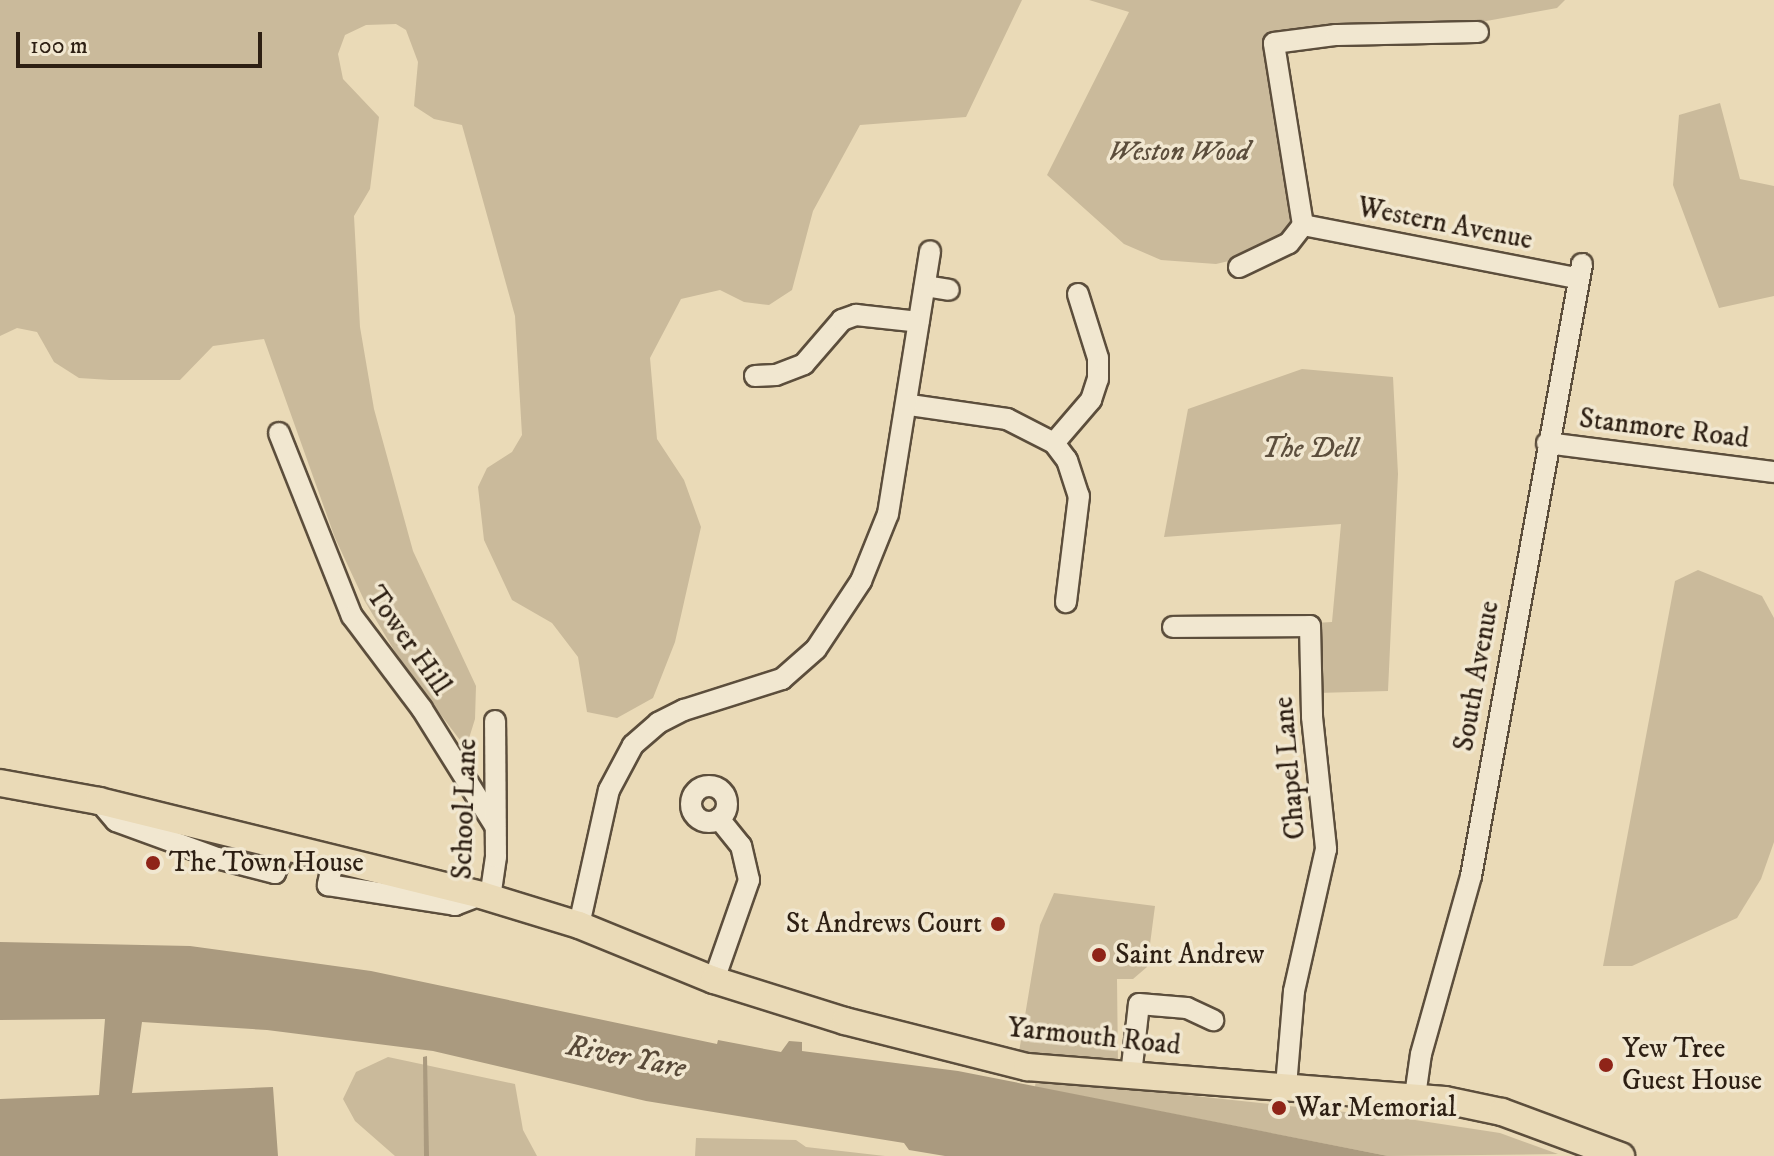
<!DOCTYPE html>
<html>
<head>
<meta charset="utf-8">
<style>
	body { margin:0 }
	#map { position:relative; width:1774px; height:1156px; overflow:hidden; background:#eadab7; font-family:"IM FELL DW Pica",serif }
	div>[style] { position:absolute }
	.green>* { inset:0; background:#caba9b }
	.water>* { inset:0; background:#aa9a7f }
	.roads { filter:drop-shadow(2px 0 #5c4e3c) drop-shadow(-2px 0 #5c4e3c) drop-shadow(0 2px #5c4e3c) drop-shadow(0 -2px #5c4e3c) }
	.minor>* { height:20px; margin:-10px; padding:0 10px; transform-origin:10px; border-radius:10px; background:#f1e7d0 }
	.minor>.ring { margin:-10px; padding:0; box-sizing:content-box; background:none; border:20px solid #f1e7d0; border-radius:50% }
	.major>* { height:26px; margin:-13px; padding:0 13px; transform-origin:13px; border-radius:13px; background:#eadab7 }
	.dots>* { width:22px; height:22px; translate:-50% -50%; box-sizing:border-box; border:4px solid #f1e7d0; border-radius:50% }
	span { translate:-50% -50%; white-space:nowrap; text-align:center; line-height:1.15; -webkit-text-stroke:7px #f1e7d0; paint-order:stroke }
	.park-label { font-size:28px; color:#5c4e3c; font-style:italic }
	.street-label { font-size:28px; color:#2d1f13 }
	.poi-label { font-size:28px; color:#2d1f13 }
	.left { translate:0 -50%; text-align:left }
	.right { translate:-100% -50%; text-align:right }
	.water-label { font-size:30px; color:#594a39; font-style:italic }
	.scale { position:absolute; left:16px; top:32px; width:246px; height:36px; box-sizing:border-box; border:4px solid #2d1f13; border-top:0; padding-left:10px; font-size:24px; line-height:28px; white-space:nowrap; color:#2d1f13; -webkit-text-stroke:6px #f1e7d0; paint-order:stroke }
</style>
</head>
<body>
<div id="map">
	<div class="green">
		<div style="clip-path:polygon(0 0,1022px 0,966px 117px,860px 125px,813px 211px,792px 290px,769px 305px,744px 302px,720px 290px,681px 299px,650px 358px,657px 439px,684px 480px,701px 527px,675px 642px,653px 698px,617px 718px,587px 712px,578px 657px,552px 623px,512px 600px,484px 540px,478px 487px,487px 468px,512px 452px,522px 435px,515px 316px,462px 125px,434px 119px,414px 106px,418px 62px,406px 30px,396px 24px,366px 25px,345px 35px,338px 54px,343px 79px,379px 117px,370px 189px,354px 216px,360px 327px,374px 409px,413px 551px,476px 686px,475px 719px,466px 748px,403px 665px,364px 600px,335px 538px,264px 339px,213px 346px,180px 380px,110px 380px,79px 378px,54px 362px,37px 332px,17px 328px,0 336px)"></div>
		<div style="clip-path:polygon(1089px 0,1565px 0,1557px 8px,1481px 22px,1269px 34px,1291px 231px,1246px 257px,1216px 264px,1161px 260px,1124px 244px,1047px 175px,1129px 12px)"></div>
		<div style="clip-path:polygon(1720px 103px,1740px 179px,1774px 186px,1774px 296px,1719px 308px,1673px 185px,1679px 115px)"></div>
		<div style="clip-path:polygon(1302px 369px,1393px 377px,1398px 474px,1388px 691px,1317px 693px,1315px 623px,1332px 622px,1341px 524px,1164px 537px,1188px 409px)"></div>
		<div style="clip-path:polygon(1698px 570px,1762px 596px,1774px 618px,1774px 842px,1761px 879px,1737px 918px,1632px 966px,1603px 966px,1675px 581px)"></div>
		<div style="clip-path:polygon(1054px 893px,1155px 906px,1147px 967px,1133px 979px,1117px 979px,1118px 1066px,1019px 1052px,1040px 925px)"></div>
		<div style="clip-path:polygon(388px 1057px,515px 1084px,523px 1130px,537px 1156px,395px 1156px,355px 1121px,343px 1099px,356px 1072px)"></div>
		<div style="clip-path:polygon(1036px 1079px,1402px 1118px,1500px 1133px,1558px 1154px,1388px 1156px,1035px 1087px)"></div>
		<div style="clip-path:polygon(696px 1138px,796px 1140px,806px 1147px,885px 1156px,695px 1156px)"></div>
	</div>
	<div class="water">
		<div style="clip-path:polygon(0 942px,190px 946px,371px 971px,717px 1044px,718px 1040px,781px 1052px,789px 1041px,802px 1042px,802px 1051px,958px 1071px,1388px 1156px,945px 1156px,909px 1150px,904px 1143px,646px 1101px,433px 1051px,267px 1030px,142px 1022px,132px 1093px,273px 1087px,278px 1156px,0 1156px,0 1099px,99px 1095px,105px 1019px,0 1020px)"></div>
		<div style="clip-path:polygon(427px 1056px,429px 1156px,424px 1156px,423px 1057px)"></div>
	</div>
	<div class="roads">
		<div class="minor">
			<div style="left:1303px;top:225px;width:278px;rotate:11deg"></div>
			<div style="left:1239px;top:267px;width:55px;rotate:-25.6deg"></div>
			<div style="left:1289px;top:243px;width:23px;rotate:-52deg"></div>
			<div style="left:1303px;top:225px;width:184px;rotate:-99.1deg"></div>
			<div style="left:1274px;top:43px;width:63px;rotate:-7.4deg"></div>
			<div style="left:1336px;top:35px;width:142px;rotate:-1.2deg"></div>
			<div style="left:925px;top:286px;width:24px;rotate:9deg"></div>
			<div style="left:755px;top:376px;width:21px;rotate:-3deg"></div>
			<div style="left:776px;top:375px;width:30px;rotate:-21deg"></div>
			<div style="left:804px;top:364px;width:58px;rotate:-49.2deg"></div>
			<div style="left:842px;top:320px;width:15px;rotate:-20deg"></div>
			<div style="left:856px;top:315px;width:63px;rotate:6.3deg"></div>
			<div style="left:910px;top:405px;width:98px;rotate:8.2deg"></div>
			<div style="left:1007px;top:419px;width:53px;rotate:27.1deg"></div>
			<div style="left:1054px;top:443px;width:21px;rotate:53deg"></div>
			<div style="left:1067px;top:460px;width:38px;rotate:72deg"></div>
			<div style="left:1079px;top:496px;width:107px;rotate:97deg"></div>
			<div style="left:279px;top:433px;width:197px;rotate:68.3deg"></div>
			<div style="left:352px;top:616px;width:116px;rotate:53deg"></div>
			<div style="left:422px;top:709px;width:138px;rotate:58deg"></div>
			<div style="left:1054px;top:443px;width:57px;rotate:-49.3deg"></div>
			<div style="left:1091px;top:400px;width:22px;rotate:-72deg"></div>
			<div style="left:1098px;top:379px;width:21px;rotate:-90deg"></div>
			<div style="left:1098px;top:358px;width:67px;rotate:-107.4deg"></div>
			<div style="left:1547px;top:443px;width:229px;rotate:7.3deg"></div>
			<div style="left:1173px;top:627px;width:137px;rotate:-0.4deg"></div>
			<div style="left:1310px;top:626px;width:91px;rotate:88.7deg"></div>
			<div style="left:1312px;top:717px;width:133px;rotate:83.9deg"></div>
			<div style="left:1326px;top:849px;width:146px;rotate:102.7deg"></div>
			<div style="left:1294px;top:991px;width:96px;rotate:94.8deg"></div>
			<div class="ring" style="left:691px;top:786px;width:16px;height:16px"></div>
			<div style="left:99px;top:801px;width:26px;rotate:50deg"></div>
			<div style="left:116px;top:821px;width:108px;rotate:20.1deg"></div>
			<div style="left:217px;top:858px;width:60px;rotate:14.5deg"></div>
			<div style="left:275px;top:873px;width:29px;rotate:-68deg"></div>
			<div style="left:334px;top:858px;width:28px;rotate:103deg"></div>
			<div style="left:328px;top:885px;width:129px;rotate:8.9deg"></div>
			<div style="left:455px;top:905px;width:28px;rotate:-21deg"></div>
			<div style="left:490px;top:898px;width:41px;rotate:-81.7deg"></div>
			<div style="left:496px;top:857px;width:136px;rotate:-90.4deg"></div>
			<div style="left:579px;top:925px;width:138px;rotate:-77.5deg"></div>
			<div style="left:609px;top:790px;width:51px;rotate:-61.9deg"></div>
			<div style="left:633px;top:745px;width:33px;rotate:-41deg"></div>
			<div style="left:658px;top:723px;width:29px;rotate:-27deg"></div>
			<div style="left:684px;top:710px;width:103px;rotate:-17.6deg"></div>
			<div style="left:782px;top:679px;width:45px;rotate:-41.4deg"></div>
			<div style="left:816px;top:649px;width:82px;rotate:-56.5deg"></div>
			<div style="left:861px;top:581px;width:72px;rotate:-68.1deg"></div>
			<div style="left:888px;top:514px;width:266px;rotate:-80.9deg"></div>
			<div style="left:714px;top:980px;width:106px;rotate:-70.7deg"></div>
			<div style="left:749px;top:880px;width:35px;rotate:-103deg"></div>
			<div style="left:741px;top:846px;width:35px;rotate:-129deg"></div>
			<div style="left:1131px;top:1075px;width:71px;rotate:-83.6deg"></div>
			<div style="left:1139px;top:1004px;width:48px;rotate:4.8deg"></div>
			<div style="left:1187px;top:1008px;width:29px;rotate:25deg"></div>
			<div style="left:1415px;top:1096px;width:42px;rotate:-81.9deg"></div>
			<div style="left:1421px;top:1054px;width:185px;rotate:-74.3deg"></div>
			<div style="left:1471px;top:876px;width:622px;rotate:-79.72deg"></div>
		</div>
		<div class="major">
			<div style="left:0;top:783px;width:101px;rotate:10.3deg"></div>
			<div style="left:99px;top:801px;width:393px;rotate:13.8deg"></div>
			<div style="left:481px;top:895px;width:102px;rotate:17deg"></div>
			<div style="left:579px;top:925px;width:146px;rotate:22.2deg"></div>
			<div style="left:714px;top:980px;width:137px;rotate:17.4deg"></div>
			<div style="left:845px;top:1021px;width:188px;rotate:14.2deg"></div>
			<div style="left:1027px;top:1067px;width:419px;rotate:4.5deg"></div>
			<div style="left:1445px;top:1100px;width:58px;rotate:11.9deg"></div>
			<div style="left:1502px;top:1112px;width:127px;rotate:20.3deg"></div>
		</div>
	</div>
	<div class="dots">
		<div style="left:153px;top:863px;background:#8f2418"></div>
		<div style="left:998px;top:924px;background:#8f2418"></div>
		<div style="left:1099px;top:955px;background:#8f2418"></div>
		<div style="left:1606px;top:1065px;background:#8f2418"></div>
		<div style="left:1279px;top:1108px;background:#8f2418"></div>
	</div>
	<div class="park-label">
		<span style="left:1179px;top:152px">Weston Wood</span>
		<span style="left:1310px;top:449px">The Dell</span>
	</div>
	<div class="street-label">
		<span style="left:1445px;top:224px;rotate:11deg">Western Avenue</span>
		<span style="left:1664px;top:429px;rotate:7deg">Stanmore Road</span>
		<span style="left:408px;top:641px;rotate:55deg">Tower Hill</span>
		<span style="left:1477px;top:676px;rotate:-80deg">South Avenue</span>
		<span style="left:1290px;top:768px;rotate:-95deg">Chapel Lane</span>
		<span style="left:465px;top:809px;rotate:-88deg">School Lane</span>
		<span style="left:1094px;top:1037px;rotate:6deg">Yarmouth Road</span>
	</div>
	<div class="poi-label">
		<span class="left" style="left:169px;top:863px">The Town House</span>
		<span class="right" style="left:982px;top:924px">St Andrews Court</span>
		<span class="left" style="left:1115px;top:955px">Saint Andrew</span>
		<span class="left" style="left:1622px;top:1065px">Yew Tree<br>Guest House</span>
		<span class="left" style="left:1295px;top:1108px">War Memorial</span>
	</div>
	<div class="water-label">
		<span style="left:626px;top:1058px;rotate:11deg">River Yare</span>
	</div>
	<div class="scale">100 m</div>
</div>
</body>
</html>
